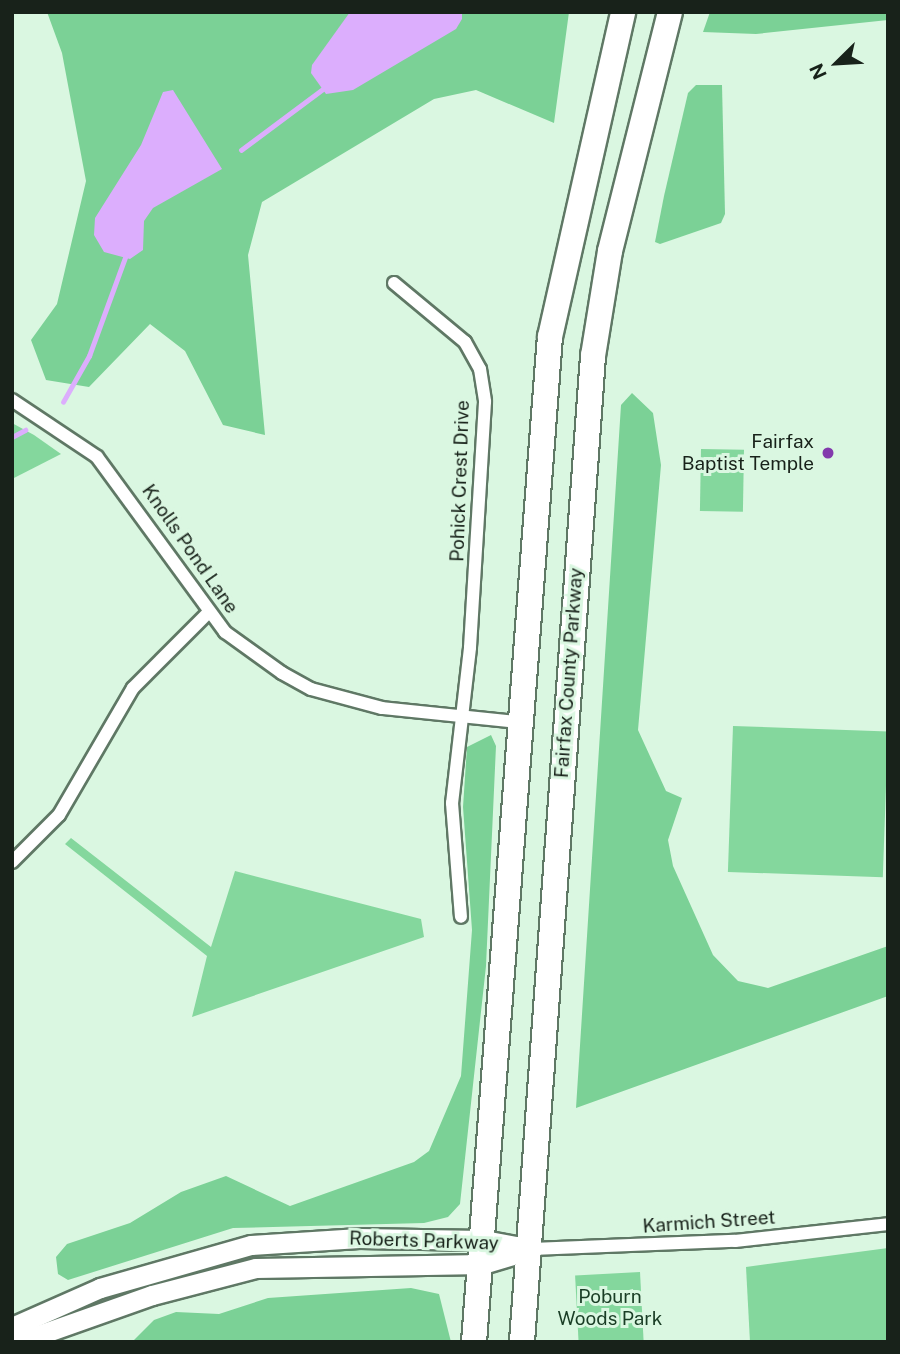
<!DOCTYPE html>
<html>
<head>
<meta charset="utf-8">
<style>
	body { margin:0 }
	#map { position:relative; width:900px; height:1354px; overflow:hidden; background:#daf7e1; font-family:"Public Sans",sans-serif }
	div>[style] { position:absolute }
	.green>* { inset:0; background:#84d79d; transform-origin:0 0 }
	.forest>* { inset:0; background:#7bd196 }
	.water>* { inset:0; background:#dcaefd }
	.stream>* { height:4.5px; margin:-2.25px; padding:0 2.25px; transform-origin:2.25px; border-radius:2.25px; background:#dcaefd }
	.roads { filter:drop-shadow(2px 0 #5f7865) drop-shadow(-2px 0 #5f7865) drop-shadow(0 2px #5f7865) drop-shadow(0 -2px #5f7865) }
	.street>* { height:12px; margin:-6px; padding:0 6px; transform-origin:6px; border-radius:6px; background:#fff }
	.secondary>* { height:19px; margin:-9.5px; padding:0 9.5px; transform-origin:9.5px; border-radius:9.5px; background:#fff }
	.highway>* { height:24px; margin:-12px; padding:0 12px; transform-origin:12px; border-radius:12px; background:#fff }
	.dots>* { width:19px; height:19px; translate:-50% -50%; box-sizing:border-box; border:4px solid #daf7e1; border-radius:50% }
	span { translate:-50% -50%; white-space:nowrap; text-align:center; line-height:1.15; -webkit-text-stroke:6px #daf7e1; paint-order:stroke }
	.poi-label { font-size:19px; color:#18221a }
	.right { translate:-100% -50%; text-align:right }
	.street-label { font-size:19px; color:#18221a }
	.park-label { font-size:19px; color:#193d25 }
	.frame { position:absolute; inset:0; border:14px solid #18221a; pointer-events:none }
	.north { position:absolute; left:802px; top:28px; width:70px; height:70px; -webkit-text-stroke:5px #daf7e1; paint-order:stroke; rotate:246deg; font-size:19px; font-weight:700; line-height:28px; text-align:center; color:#18221a }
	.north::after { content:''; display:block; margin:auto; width:24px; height:32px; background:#18221a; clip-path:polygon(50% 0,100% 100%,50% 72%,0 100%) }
</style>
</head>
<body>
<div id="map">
	<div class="green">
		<div style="clip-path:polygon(12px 423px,34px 435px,61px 454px,12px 479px)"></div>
		<div style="left:701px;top:449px;width:43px;height:62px;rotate:1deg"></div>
		<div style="left:733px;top:726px;width:155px;height:146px;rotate:2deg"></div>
		<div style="clip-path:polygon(71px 838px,211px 947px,235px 871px,421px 919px,424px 937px,192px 1017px,207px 956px,65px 844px)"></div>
		<div style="clip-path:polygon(888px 1248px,888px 1342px,750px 1342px,746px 1267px)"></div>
		<div style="left:640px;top:1272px;width:70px;height:65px;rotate:87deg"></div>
	</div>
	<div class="forest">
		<div style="clip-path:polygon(47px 12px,569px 12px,554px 123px,476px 90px,434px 99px,262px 202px,248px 255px,265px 435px,223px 425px,185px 351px,150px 324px,89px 387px,46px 380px,31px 340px,57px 304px,86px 181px,62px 53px)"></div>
		<div style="clip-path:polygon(710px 12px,888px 12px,888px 20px,756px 34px,703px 32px)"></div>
		<div style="clip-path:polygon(696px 85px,722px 85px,725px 214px,721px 223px,660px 244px,655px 242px,664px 196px,688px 93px)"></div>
		<div style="clip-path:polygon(632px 393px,653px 413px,661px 465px,638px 730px,666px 791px,682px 798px,668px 840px,673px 866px,713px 955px,738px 981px,768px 988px,888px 946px,888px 996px,576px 1108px,621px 405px)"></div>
		<div style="clip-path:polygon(491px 735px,496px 746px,486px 966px,460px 1204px,448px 1217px,424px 1223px,233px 1228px,68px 1280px,58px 1274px,56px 1257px,67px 1244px,130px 1223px,181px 1192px,226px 1176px,290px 1206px,414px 1162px,429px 1151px,461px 1076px,472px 930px,463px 807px,467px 747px)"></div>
		<div style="clip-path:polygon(411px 1288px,439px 1294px,451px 1342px,132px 1342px,154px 1320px,176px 1312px,219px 1314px,268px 1298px)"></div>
	</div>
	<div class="water">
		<div style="clip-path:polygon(350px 12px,462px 12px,462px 19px,456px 29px,353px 90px,326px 94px,311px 73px,312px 65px)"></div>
		<div style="clip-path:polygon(173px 90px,222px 169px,153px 208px,144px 221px,143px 250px,130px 259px,104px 252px,94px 235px,95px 218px,141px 145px,163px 92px)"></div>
	</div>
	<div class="stream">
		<div style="left:241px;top:150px;width:107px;rotate:-36.7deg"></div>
		<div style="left:63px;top:402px;width:53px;rotate:-60.5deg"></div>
		<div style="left:89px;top:356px;width:108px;rotate:-69.9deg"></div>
		<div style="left:12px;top:437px;width:15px;rotate:-28deg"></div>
	</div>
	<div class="roads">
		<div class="street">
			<div style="left:394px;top:283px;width:92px;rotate:39.7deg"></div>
			<div style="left:465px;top:342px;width:31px;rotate:61deg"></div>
			<div style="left:480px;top:369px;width:33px;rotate:81deg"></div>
			<div style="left:485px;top:402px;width:246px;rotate:93.5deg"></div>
			<div style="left:470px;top:648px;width:156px;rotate:96.6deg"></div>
			<div style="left:452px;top:803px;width:114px;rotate:85.5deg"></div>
			<div style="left:12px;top:400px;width:102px;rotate:33.8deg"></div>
			<div style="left:97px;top:457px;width:217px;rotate:53.8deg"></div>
			<div style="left:225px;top:632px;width:70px;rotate:35.7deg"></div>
			<div style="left:282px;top:673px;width:33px;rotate:29deg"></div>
			<div style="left:311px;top:689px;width:73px;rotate:15deg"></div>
			<div style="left:382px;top:708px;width:136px;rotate:5.9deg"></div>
			<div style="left:12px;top:862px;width:66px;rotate:-45deg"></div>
			<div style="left:59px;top:815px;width:147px;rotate:-59.8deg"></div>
			<div style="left:133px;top:688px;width:107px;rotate:-45deg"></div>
			<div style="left:532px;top:1249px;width:203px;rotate:-2.3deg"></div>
			<div style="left:735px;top:1241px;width:154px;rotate:-6.3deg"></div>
		</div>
		<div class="secondary">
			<div style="left:12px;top:1327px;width:96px;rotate:-23.9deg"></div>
			<div style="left:100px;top:1288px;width:157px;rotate:-15.9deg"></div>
			<div style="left:251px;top:1245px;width:108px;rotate:-3.7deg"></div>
			<div style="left:359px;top:1238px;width:125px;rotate:0.9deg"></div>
			<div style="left:484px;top:1240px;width:49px;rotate:10.6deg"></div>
			<div style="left:19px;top:1342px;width:141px;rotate:-19.5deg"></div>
			<div style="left:152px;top:1295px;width:107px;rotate:-14.6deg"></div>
			<div style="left:256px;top:1268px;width:227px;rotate:-1deg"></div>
			<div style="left:483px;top:1264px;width:48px;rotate:-16.9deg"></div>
		</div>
		<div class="highway">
			<div style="left:474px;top:1342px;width:1008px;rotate:-85.68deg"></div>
			<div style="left:550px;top:337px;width:333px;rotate:-77.3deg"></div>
			<div style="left:522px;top:1342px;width:989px;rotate:-85.88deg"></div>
			<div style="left:593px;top:356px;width:106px;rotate:-80.8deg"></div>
			<div style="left:610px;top:251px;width:246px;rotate:-75.9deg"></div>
		</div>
	</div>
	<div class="dots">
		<div style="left:828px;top:453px;background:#823aac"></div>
	</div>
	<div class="poi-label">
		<span class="right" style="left:814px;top:453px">Fairfax<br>Baptist Temple</span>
	</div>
	<div class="street-label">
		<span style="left:460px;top:481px;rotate:-88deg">Pohick Crest Drive</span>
		<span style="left:190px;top:549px;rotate:55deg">Knolls Pond Lane</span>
		<span style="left:569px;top:673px;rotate:-86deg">Fairfax County Parkway</span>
		<span style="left:709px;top:1222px;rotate:-4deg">Karmich Street</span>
		<span style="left:424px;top:1241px;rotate:2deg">Roberts Parkway</span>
	</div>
	<div class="park-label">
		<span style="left:610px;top:1308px">Poburn<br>Woods Park</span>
	</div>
	<div class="frame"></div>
	<div class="north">N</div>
</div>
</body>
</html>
